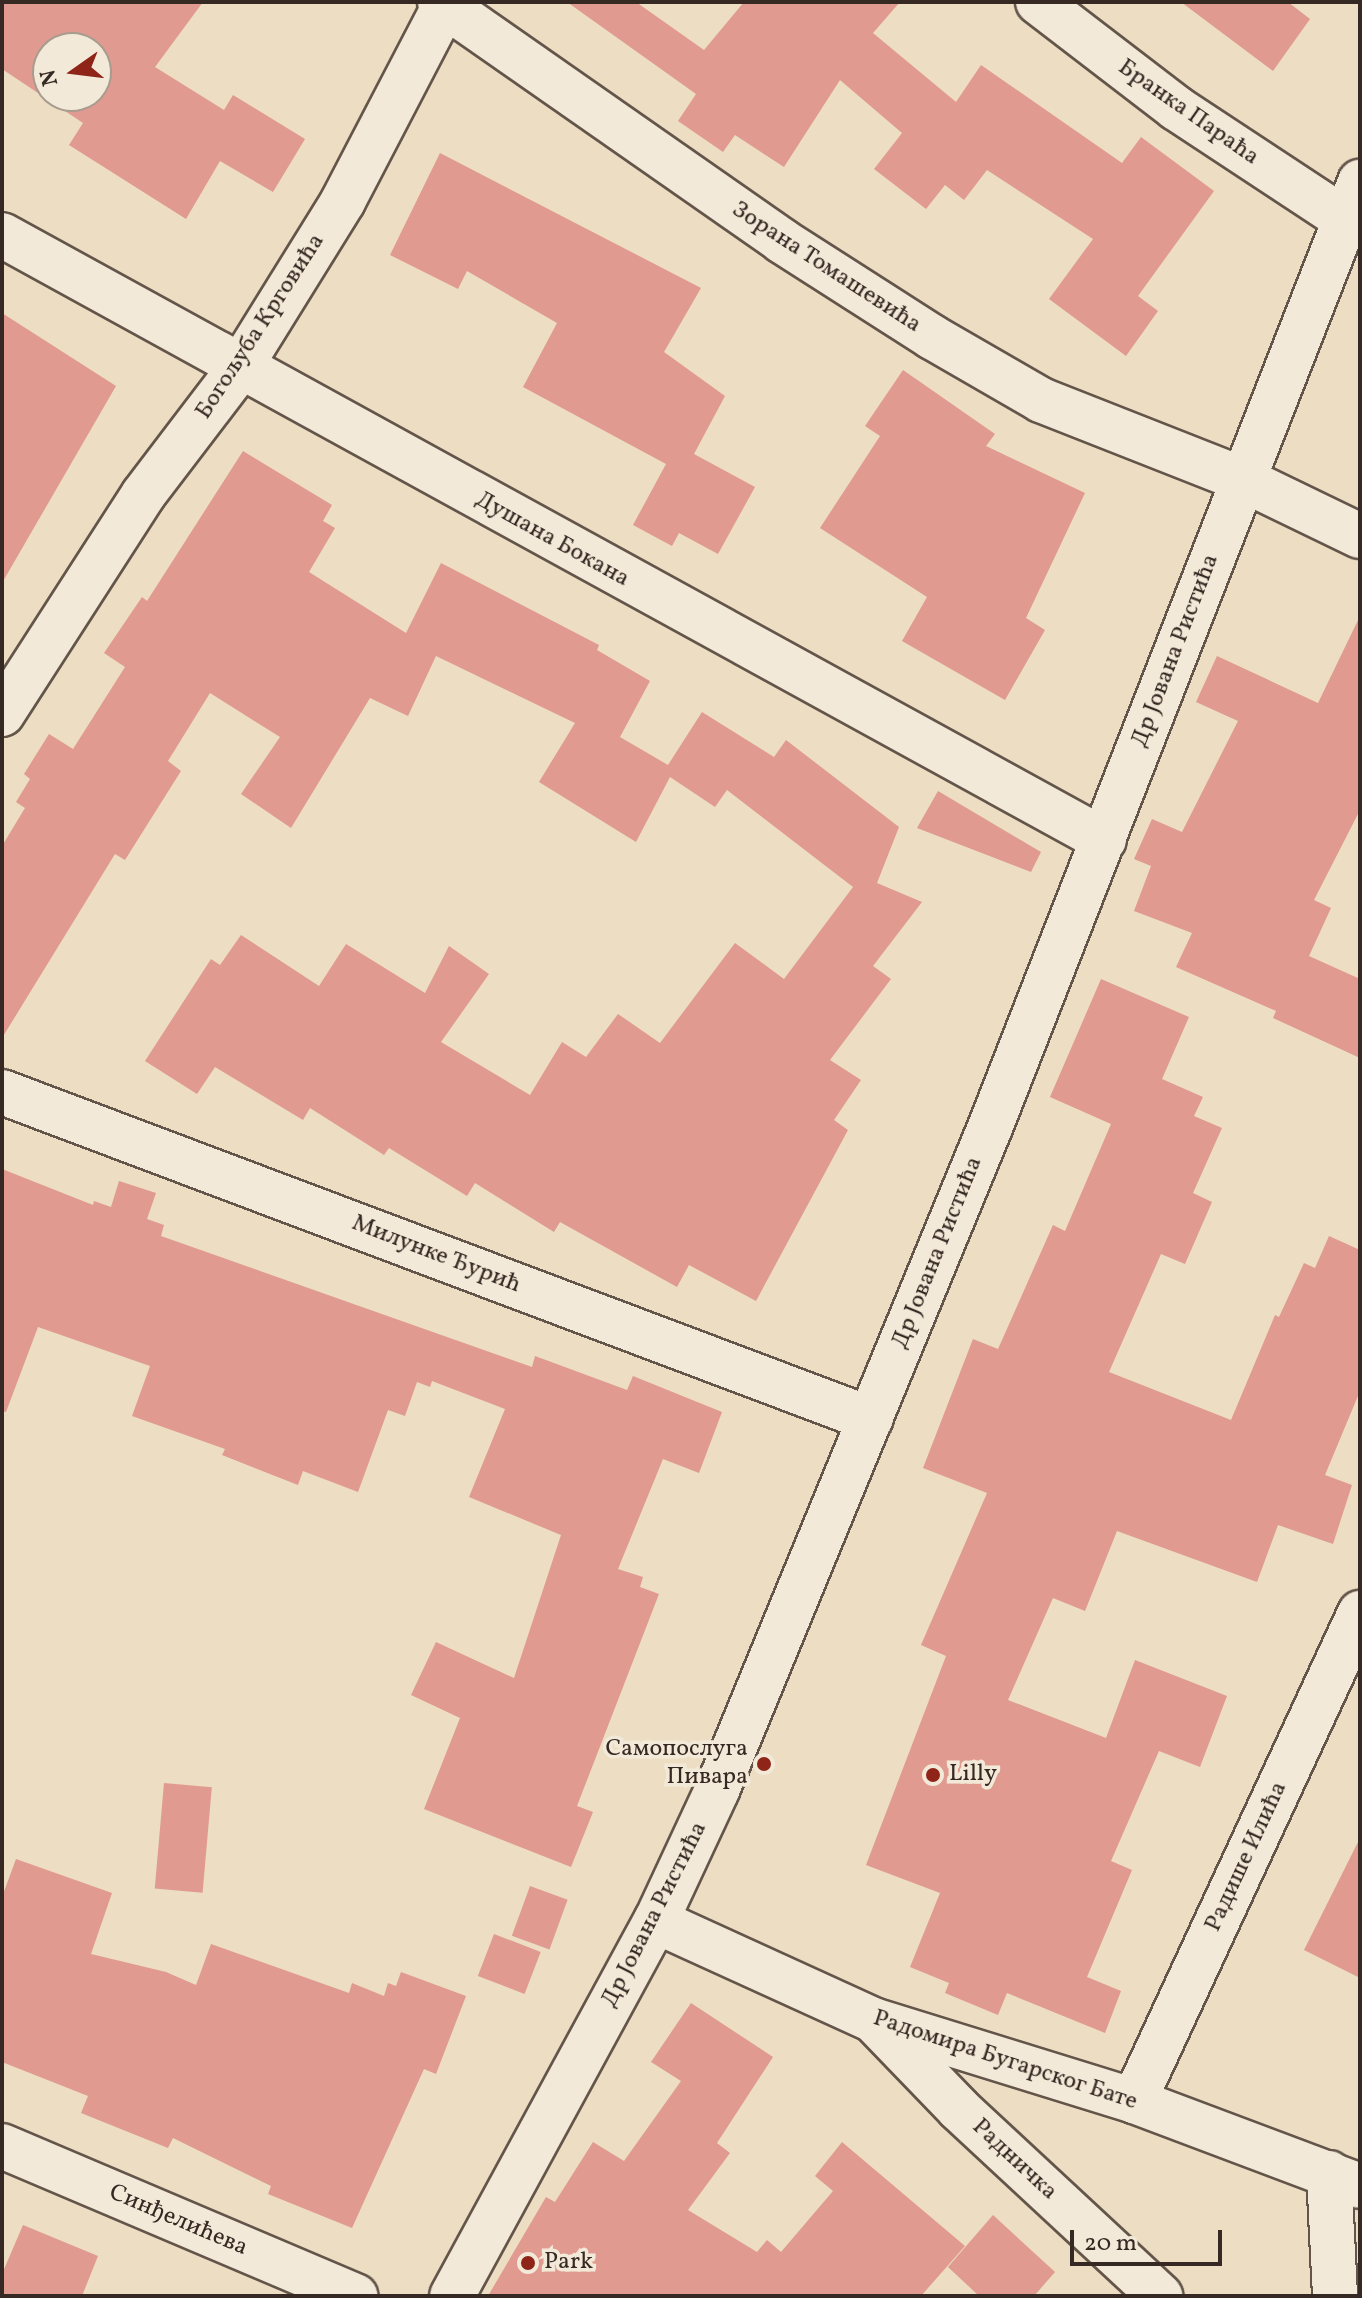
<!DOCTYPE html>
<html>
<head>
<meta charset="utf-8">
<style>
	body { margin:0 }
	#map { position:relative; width:1362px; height:2298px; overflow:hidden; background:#ecddc3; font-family:Vollkorn,serif }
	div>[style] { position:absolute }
	.building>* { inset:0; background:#e09a8f; transform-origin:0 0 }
	.roads { filter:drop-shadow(2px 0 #64554a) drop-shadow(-2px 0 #64554a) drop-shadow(0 2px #64554a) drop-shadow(0 -2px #64554a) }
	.minor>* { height:44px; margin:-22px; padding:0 22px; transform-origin:22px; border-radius:22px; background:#f3e9d8 }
	.dots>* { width:22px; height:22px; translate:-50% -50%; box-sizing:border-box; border:4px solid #f3e9d8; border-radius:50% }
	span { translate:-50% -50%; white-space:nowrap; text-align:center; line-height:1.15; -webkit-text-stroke:7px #f3e9d8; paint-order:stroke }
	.street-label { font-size:24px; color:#362822 }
	.poi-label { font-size:24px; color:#362822 }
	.right { translate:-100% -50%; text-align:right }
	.left { translate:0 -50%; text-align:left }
	.frame { position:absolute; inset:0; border:4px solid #362822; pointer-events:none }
	.north { position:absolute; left:32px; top:32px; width:80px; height:80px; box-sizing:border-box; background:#f3e9d8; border:2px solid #a79c8f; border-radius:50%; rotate:256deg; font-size:22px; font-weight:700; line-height:32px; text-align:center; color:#362822 }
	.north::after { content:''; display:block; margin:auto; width:28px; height:36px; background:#8f2418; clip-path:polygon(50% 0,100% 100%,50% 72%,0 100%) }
	.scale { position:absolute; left:1070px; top:2230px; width:152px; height:36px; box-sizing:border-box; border:4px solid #362822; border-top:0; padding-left:10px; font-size:24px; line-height:28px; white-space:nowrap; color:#362822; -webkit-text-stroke:6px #f3e9d8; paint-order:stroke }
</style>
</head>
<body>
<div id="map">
	<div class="building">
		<div style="clip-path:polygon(evenodd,2px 2px,203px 2px,155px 67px,224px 110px,233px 95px,305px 139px,273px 192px,220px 161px,186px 219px,69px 145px,83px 123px,2px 69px,2px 2px,48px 48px,96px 48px,96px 96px,48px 96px,48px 48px)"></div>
		<div style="clip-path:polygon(567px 2px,636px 2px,704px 50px,744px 2px,900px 2px,873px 33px,956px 102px,981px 65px,1122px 163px,1141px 137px,1214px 191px,1138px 296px,1158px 311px,1126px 356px,1049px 299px,1093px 239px,987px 170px,964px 200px,945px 185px,926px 209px,874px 169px,902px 133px,840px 80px,784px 167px,735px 135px,723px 152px,678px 121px,696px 94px)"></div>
		<div style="clip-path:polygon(1181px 2px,1288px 2px,1310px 19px,1273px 71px)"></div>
		<div style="clip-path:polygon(440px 153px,701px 288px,664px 352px,725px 396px,694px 454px,755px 487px,718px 554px,679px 533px,672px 546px,633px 525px,666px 464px,523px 387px,557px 323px,467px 271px,458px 289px,390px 255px)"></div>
		<div style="clip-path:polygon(2px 313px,116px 386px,2px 583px)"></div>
		<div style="clip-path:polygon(903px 370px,995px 434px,986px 446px,1085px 493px,1026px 618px,1045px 630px,1005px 700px,902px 641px,927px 597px,820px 528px,880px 436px,865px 426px)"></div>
		<div style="clip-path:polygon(243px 451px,332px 505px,323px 521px,335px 528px,309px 572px,406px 633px,441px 563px,599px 645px,597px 650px,650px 681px,620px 737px,668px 765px,702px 712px,774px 757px,786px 740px,899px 827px,877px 883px,922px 902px,873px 966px,891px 979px,830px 1060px,861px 1080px,834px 1120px,848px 1130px,756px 1301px,689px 1265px,677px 1287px,560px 1222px,554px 1232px,475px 1183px,467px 1196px,389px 1148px,384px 1155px,310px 1108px,303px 1120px,215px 1067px,197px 1094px,145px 1061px,211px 959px,220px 965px,241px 935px,319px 986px,346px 944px,425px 993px,449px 946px,489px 974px,441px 1042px,530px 1095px,562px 1042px,586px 1057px,618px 1014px,660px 1043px,735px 943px,784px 979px,853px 887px,727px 790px,715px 807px,670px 777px,636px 842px,539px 782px,575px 723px,436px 656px,408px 716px,370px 698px,291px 828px,241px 794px,280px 737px,210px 693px,168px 761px,181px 771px,125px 860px,115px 854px,2px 1038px,2px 846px,25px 808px,16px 802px,30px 779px,24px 774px,49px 734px,73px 749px,125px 667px,104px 653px,142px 597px,147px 601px)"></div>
		<div style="clip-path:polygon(1360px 616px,1360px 810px,1314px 900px,1331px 908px,1309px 956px,1360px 979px,1360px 1058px,1273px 1018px,1276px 1011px,1176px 967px,1192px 933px,1134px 911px,1151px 866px,1134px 859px,1152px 819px,1182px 832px,1238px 721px,1196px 702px,1217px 656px,1318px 703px)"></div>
		<div style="clip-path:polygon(938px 791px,1041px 852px,1031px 872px,917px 828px)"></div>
		<div style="clip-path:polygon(1101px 979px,1189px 1017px,1162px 1079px,1203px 1097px,1194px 1116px,1222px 1128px,1193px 1193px,1212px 1202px,1185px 1264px,1161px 1254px,1109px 1372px,1231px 1420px,1275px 1315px,1279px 1317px,1304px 1263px,1315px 1268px,1329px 1236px,1360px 1250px,1360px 1391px,1325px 1475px,1352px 1485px,1333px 1544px,1278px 1525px,1257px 1582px,1117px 1531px,1085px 1611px,1053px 1598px,1008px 1700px,1106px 1738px,1135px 1660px,1227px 1696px,1200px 1767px,1159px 1751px,1111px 1861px,1132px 1870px,1087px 1977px,1121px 1991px,1105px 2033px,1007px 1993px,998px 2015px,945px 1993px,949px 1983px,910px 1967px,940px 1893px,866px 1865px,946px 1656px,921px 1645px,987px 1493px,923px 1468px,973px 1339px,998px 1349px,1053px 1225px,1065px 1231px,1111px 1124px,1050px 1097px)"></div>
		<div style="clip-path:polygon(2px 1169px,93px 1205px,94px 1201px,111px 1207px,119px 1181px,156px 1193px,147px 1219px,164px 1225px,161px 1236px,532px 1367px,535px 1356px,627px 1390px,633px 1376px,722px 1412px,699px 1473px,663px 1459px,618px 1569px,643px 1577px,640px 1587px,659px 1594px,577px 1806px,593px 1812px,571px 1867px,424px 1809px,460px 1718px,411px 1695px,436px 1642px,514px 1678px,561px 1535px,469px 1497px,505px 1409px,432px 1381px,430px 1387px,417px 1382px,405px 1416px,388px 1410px,358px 1492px,303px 1471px,298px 1485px,222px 1455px,225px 1449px,132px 1416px,150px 1366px,38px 1327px,6px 1412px,2px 1411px)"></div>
		<div style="left:164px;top:1783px;width:48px;height:106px;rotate:5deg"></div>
		<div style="clip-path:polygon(1360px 1838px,1360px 1978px,1304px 1950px)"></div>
		<div style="clip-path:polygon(16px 1859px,112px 1893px,91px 1954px,166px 1972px,196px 1985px,211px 1944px,349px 1993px,352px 1983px,384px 1996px,388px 1983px,396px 1986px,401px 1972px,466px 1996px,436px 2074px,424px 2069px,352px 2228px,268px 2194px,271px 2186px,173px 2138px,168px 2148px,81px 2113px,88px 2096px,2px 2062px,2px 1897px)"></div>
		<div style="left:530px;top:1886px;width:40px;height:53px;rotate:20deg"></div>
		<div style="left:494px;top:1934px;width:50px;height:45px;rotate:21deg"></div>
		<div style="clip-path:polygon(691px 2003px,773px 2057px,717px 2143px,730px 2153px,688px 2210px,757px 2252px,767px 2240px,781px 2252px,833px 2191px,815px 2176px,842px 2142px,965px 2246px,921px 2296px,488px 2296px,546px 2197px,555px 2202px,593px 2142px,624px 2161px,681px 2081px,651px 2062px)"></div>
		<div style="clip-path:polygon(993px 2215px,1055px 2272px,1034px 2296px,979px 2296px,948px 2267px)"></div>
		<div style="clip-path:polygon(23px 2225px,98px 2256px,82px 2296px,2px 2296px,2px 2274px)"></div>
	</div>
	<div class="roads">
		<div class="minor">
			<div style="left:440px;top:2px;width:417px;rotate:34.9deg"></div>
			<div style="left:782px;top:241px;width:178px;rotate:32.6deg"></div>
			<div style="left:932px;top:337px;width:126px;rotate:30deg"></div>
			<div style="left:1041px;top:400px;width:216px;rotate:21.5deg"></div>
			<div style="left:1242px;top:479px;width:131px;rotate:25.8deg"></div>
			<div style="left:1038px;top:2px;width:174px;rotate:37.5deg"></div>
			<div style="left:1176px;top:108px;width:200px;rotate:33.4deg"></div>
			<div style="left:2px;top:235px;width:1257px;rotate:28.77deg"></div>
			<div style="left:2px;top:714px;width:260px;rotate:-57.2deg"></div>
			<div style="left:143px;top:495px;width:158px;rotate:-52.7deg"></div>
			<div style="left:239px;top:369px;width:198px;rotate:-58.2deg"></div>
			<div style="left:343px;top:201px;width:221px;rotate:-62.5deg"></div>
			<div style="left:2px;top:1092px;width:928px;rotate:20.64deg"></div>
			<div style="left:656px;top:1921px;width:239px;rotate:24.5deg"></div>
			<div style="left:873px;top:2020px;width:273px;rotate:17.2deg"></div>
			<div style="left:1134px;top:2101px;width:241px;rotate:20.6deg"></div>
			<div style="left:877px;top:2024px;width:118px;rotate:46deg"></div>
			<div style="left:959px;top:2109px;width:275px;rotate:42.9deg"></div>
			<div style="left:1134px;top:2101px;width:538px;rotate:-65.15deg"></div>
			<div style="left:2px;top:2146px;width:384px;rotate:23deg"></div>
			<div style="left:1329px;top:2173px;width:123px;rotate:87.2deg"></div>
			<div style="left:452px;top:2296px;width:427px;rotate:-61.5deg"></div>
			<div style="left:656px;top:1921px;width:145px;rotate:-65deg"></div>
			<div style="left:717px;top:1790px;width:719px;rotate:-67.61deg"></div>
			<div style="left:991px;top:1125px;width:1013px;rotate:-68.63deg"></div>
		</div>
	</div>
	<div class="dots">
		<div style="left:764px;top:1764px;background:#8f2418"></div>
		<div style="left:933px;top:1775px;background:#8f2418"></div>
		<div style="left:528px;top:2263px;background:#8f2418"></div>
	</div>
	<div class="street-label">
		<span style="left:1188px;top:113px;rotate:35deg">Бранка Параћа</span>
		<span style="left:826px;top:268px;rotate:33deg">Зорана Томашевића</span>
		<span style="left:261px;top:327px;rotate:-57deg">Богољуба Крговића</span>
		<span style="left:552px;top:540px;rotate:29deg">Душана Бокана</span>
		<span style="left:1176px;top:651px;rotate:-69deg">Др Јована Ристића</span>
		<span style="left:938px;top:1253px;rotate:-68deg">Др Јована Ристића</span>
		<span style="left:436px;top:1255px;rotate:21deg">Милунке Ђурић</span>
		<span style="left:1247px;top:1857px;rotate:-65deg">Радише Илића</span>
		<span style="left:655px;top:1915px;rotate:-63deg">Др Јована Ристића</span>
		<span style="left:1005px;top:2061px;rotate:18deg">Радомира Бугарског Бате</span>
		<span style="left:1014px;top:2160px;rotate:43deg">Радничка</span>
		<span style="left:178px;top:2221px;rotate:23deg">Синђелићева</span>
	</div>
	<div class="poi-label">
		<span class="right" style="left:748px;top:1764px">Самопослуга<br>Пивара</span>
		<span class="left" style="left:949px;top:1775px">Lilly</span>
		<span class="left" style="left:544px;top:2263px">Park</span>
	</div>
	<div class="frame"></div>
	<div class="north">N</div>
	<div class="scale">20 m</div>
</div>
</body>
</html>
